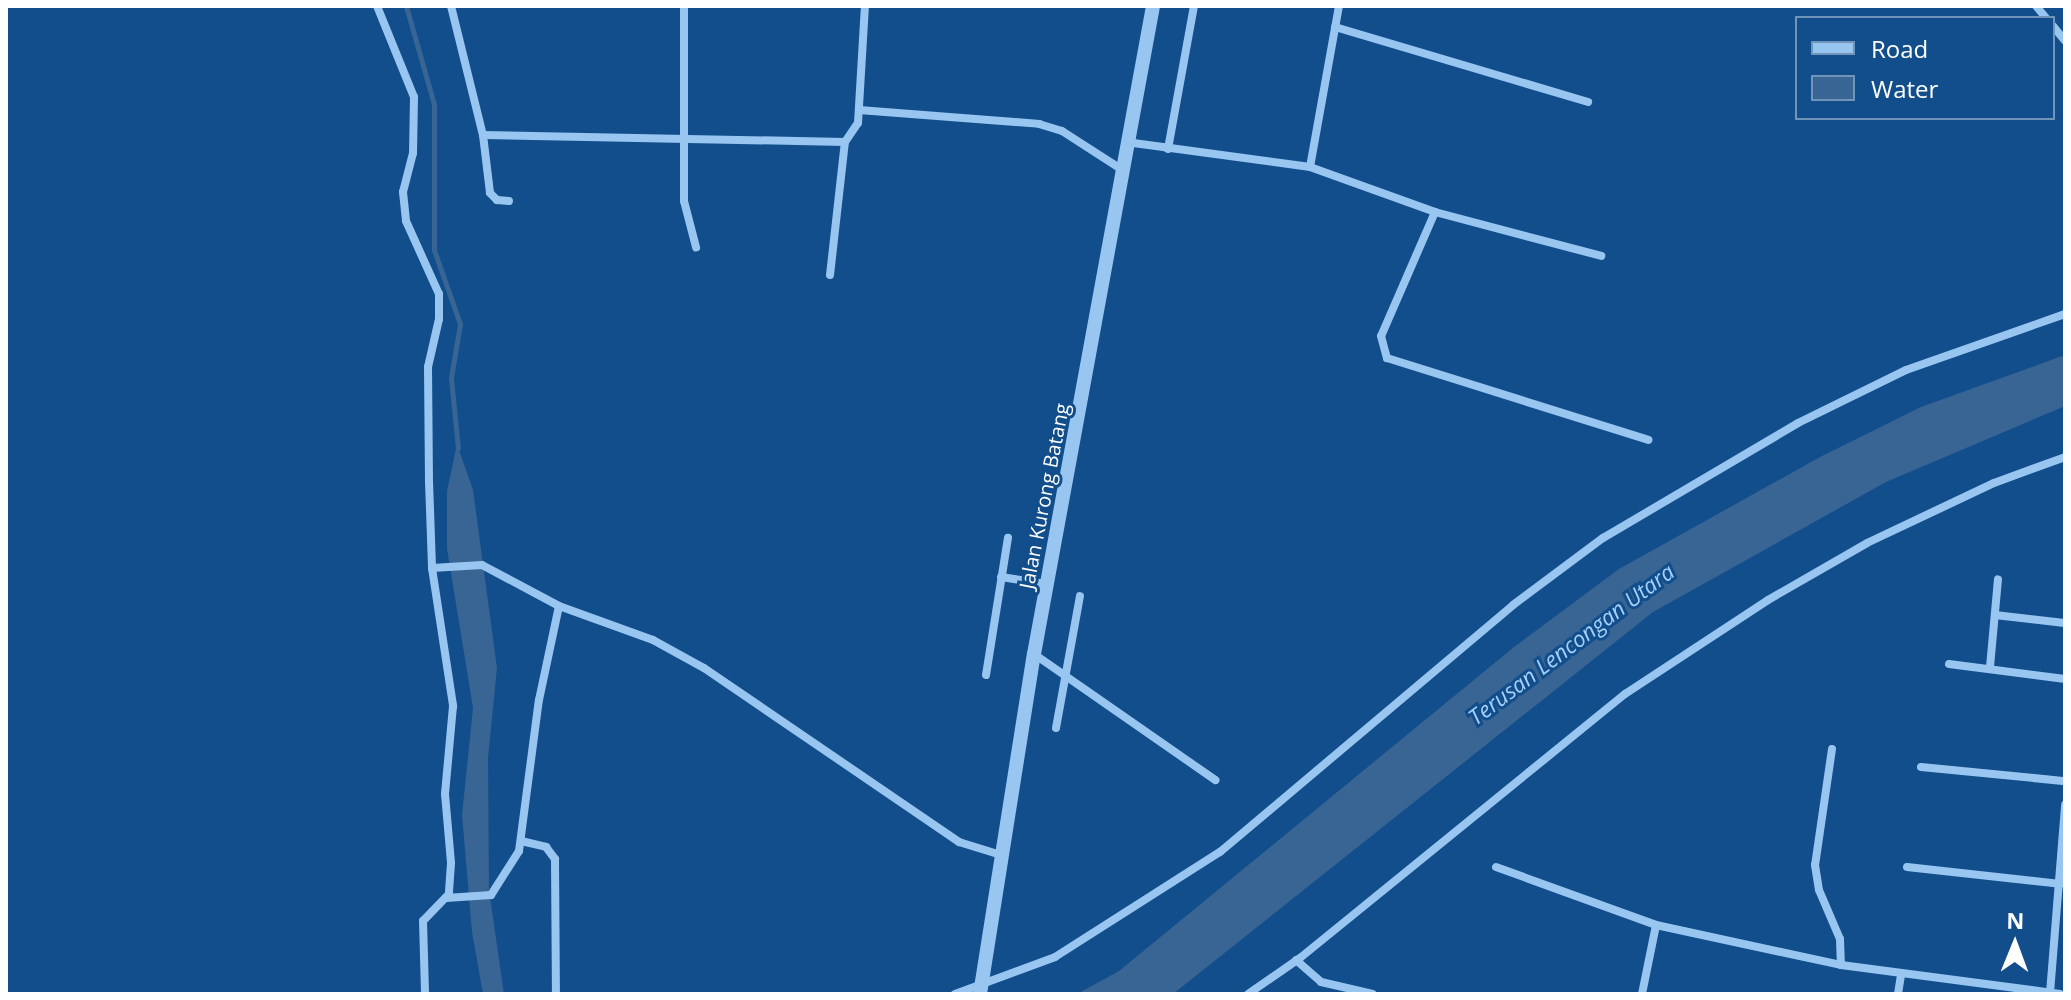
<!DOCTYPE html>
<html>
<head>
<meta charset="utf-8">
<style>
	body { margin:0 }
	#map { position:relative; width:2071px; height:1000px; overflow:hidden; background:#114e8b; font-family:"Open Sans",sans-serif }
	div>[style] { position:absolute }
	.water>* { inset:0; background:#386593 }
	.stream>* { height:5px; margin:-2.5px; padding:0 2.5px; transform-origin:2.5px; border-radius:2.5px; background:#386593 }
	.minor>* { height:8px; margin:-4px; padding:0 4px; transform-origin:4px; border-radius:4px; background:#98c6f1 }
	.tertiary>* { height:14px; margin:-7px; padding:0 7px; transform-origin:7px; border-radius:7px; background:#98c6f1 }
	span { translate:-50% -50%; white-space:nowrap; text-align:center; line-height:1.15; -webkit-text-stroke:6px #114e8b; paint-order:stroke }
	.street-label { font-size:20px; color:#fff }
	.water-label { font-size:22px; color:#a4d0f9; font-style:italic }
	.frame { position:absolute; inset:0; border:8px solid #fff; pointer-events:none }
	.legend { position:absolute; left:1795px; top:16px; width:260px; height:104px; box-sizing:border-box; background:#114e8b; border:2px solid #7095b9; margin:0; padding:10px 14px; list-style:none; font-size:24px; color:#fff }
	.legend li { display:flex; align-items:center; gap:16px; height:40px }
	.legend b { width:40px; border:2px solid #7095b9 }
	.north { position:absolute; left:1975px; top:904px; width:80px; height:80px; -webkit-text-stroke:6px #114e8b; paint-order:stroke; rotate:1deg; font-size:22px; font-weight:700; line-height:32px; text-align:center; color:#fff }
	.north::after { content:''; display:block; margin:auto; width:28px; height:36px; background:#fff; clip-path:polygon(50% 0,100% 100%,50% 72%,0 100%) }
</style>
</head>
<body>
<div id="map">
	<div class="water">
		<div style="clip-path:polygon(2065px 355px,2065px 406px,1886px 482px,1653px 612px,1173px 994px,1077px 994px,1119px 971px,1514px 647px,1619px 569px,1820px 457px,1921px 407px)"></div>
		<div style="clip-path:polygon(457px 444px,473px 490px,497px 668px,488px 758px,489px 890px,504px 994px,483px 994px,472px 932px,462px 815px,473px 708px,447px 549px,447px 491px)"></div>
	</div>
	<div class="stream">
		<div style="left:406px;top:6px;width:102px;rotate:74.1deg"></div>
		<div style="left:434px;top:104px;width:146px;rotate:90deg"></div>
		<div style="left:434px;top:250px;width:78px;rotate:70.6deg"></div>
		<div style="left:460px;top:324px;width:55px;rotate:99.5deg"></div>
		<div style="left:451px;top:378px;width:70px;rotate:84.3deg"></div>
	</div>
	<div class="minor">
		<div style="left:377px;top:6px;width:98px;rotate:67.9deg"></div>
		<div style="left:414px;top:97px;width:56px;rotate:91deg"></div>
		<div style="left:413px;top:153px;width:40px;rotate:104.4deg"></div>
		<div style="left:403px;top:192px;width:29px;rotate:84deg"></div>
		<div style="left:406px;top:221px;width:80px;rotate:65.7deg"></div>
		<div style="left:439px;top:294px;width:25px;rotate:90deg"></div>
		<div style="left:439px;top:319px;width:49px;rotate:102.9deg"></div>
		<div style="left:428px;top:367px;width:114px;rotate:89.5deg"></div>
		<div style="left:429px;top:481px;width:87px;rotate:88deg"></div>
		<div style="left:432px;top:568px;width:140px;rotate:81.3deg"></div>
		<div style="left:453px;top:706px;width:88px;rotate:95.2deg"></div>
		<div style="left:445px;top:794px;width:69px;rotate:85deg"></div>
		<div style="left:451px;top:863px;width:31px;rotate:94deg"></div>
		<div style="left:449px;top:894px;width:37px;rotate:134deg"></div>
		<div style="left:423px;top:921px;width:73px;rotate:88.4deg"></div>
		<div style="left:451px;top:6px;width:133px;rotate:76.1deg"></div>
		<div style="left:483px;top:135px;width:58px;rotate:83.1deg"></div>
		<div style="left:490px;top:193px;width:10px;rotate:45deg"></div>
		<div style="left:497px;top:200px;width:12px;rotate:5deg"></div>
		<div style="left:684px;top:6px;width:195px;rotate:90deg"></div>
		<div style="left:684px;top:201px;width:48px;rotate:75.4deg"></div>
		<div style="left:2036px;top:6px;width:16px;rotate:50deg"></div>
		<div style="left:2053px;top:26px;width:19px;rotate:51deg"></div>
		<div style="left:1335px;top:27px;width:264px;rotate:16.5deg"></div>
		<div style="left:859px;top:110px;width:181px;rotate:4.4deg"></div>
		<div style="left:1039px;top:124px;width:24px;rotate:17deg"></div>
		<div style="left:1062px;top:131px;width:70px;rotate:32.8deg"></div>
		<div style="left:483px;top:135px;width:362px;rotate:1.1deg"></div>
		<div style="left:1126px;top:142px;width:186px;rotate:7.7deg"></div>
		<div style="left:1310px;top:167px;width:133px;rotate:19.8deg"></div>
		<div style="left:1435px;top:212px;width:172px;rotate:14.8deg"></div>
		<div style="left:1168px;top:149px;width:145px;rotate:-79.7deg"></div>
		<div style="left:1310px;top:167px;width:164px;rotate:-79.8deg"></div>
		<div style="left:1435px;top:212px;width:135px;rotate:113.5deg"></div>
		<div style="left:1381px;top:336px;width:23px;rotate:75deg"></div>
		<div style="left:1387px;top:358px;width:274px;rotate:17.4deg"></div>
		<div style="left:830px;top:275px;width:134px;rotate:-83.6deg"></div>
		<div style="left:845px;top:142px;width:23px;rotate:-56deg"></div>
		<div style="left:858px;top:123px;width:117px;rotate:-86.6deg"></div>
		<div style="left:432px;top:568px;width:50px;rotate:-3.4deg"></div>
		<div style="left:482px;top:565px;width:87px;rotate:28deg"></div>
		<div style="left:1001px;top:577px;width:47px;rotate:8.7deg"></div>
		<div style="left:1995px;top:615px;width:70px;rotate:6.5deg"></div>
		<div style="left:1034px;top:654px;width:221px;rotate:34.8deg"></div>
		<div style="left:1949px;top:664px;width:117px;rotate:7.4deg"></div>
		<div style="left:1990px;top:667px;width:88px;rotate:-84.8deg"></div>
		<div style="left:986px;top:675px;width:139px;rotate:-80.9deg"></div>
		<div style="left:1056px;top:728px;width:134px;rotate:-79.7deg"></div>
		<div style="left:1832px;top:749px;width:117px;rotate:98.3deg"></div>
		<div style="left:1815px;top:865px;width:25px;rotate:81deg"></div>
		<div style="left:1819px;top:890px;width:53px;rotate:66.8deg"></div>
		<div style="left:1840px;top:939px;width:26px;rotate:88deg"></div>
		<div style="left:1921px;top:767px;width:145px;rotate:5.6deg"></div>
		<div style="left:521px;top:841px;width:26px;rotate:13deg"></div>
		<div style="left:546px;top:847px;width:15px;rotate:53deg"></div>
		<div style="left:555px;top:859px;width:135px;rotate:89.6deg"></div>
		<div style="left:1496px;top:867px;width:170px;rotate:19.9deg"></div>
		<div style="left:1907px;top:867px;width:154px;rotate:6.3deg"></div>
		<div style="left:446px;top:898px;width:45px;rotate:-3.8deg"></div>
		<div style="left:491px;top:895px;width:52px;rotate:-57.5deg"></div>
		<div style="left:519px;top:851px;width:152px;rotate:-82.5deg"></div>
		<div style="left:539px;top:700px;width:96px;rotate:-78deg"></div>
		<div style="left:559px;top:606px;width:100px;rotate:19.9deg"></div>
		<div style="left:653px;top:640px;width:58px;rotate:28.8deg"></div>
		<div style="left:704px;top:668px;width:309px;rotate:34.3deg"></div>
		<div style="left:959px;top:842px;width:44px;rotate:17.2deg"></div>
		<div style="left:1296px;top:960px;width:33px;rotate:41deg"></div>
		<div style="left:1321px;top:982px;width:53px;rotate:13deg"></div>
		<div style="left:2050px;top:993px;width:189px;rotate:-85.4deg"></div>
		<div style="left:955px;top:994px;width:107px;rotate:-20.3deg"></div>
		<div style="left:1055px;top:957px;width:196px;rotate:-32.5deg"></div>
		<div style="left:1220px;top:852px;width:383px;rotate:-40.1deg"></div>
		<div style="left:1513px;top:605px;width:112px;rotate:-36.7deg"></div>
		<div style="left:1603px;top:538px;width:226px;rotate:-30.5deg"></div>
		<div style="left:1798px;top:423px;width:120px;rotate:-26.1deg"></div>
		<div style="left:1906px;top:370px;width:169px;rotate:-19.4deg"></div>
		<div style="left:1248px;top:994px;width:63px;rotate:-34.7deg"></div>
		<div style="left:1300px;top:958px;width:419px;rotate:-39.1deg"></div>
		<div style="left:1625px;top:694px;width:171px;rotate:-33.3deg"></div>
		<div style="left:1768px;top:600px;width:114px;rotate:-29.9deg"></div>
		<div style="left:1867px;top:543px;width:140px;rotate:-25.3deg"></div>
		<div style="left:1994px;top:483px;width:76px;rotate:-20.1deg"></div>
		<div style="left:1642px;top:994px;width:70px;rotate:-78.5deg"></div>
		<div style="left:1656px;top:925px;width:189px;rotate:12.2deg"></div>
		<div style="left:1841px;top:965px;width:221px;rotate:7.5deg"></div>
		<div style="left:1898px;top:994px;width:19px;rotate:-81deg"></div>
	</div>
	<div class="tertiary">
		<div style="left:980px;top:994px;width:344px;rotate:-81deg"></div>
		<div style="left:1034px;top:654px;width:659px;rotate:-79.59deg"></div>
	</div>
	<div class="street-label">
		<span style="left:1044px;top:496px;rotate:-79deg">Jalan Kurong Batang</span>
	</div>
	<div class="water-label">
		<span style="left:1571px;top:644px;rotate:-37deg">Terusan Lencongan Utara</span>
	</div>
	<div class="frame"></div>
	<ul class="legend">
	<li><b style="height:10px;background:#98c6f1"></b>Road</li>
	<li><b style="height:22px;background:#386593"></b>Water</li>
	</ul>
	<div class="north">N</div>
</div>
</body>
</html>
